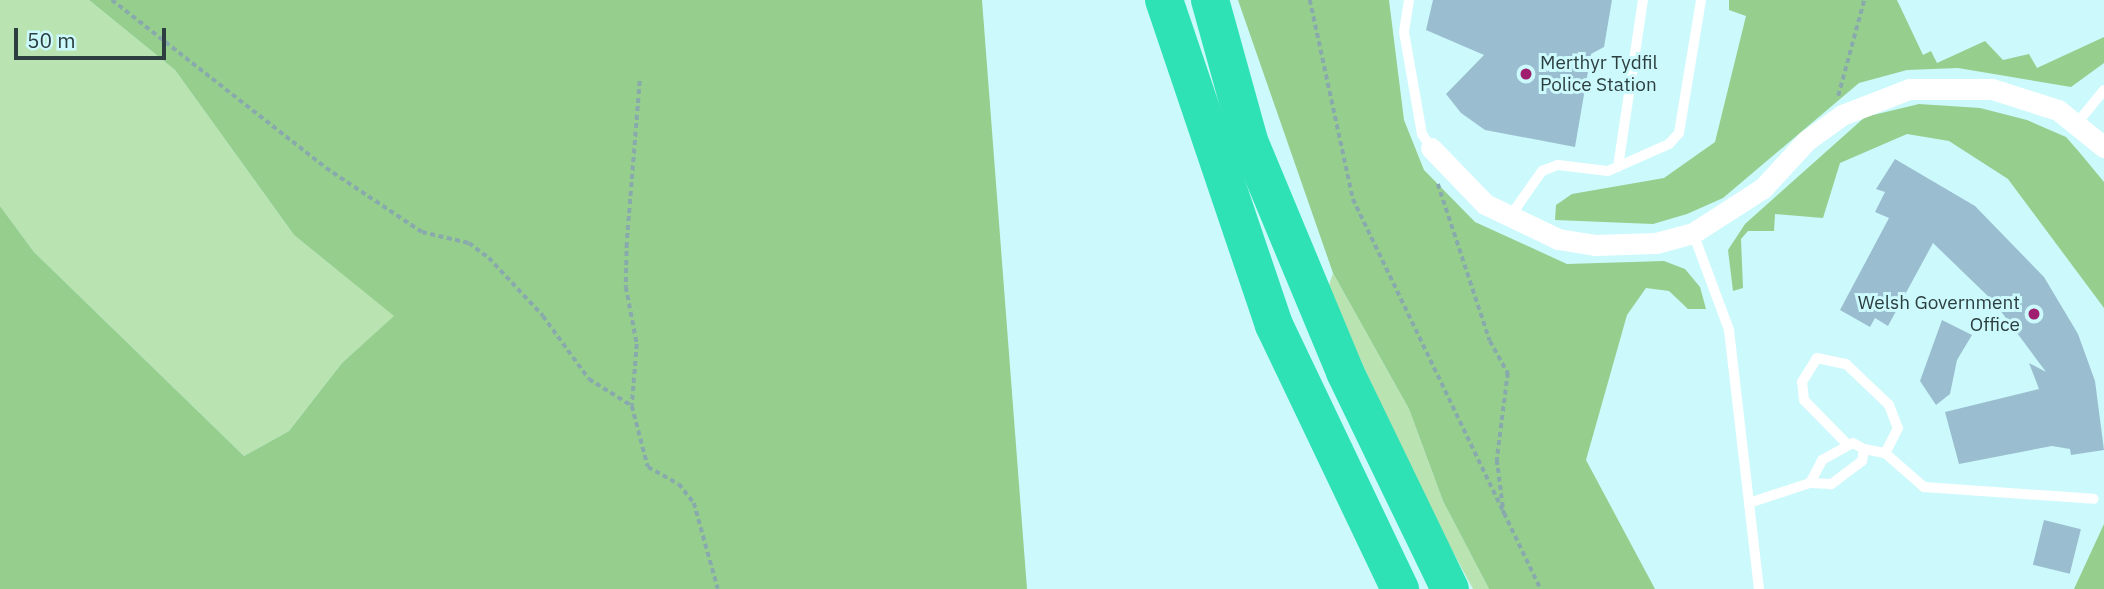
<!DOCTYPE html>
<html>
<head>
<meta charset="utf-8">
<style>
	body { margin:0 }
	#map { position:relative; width:2104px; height:589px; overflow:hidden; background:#ccf9fc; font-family:"IBM Plex Sans",sans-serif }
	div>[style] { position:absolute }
	.green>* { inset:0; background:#b9e4b2 }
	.forest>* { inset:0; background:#96ce8e }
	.building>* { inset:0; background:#9abed0; transform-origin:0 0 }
	.path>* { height:3.5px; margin-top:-1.75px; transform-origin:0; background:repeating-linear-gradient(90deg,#88aaac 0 5px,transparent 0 8.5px) }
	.lane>* { height:10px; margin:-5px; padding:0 5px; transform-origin:5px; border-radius:5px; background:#fff }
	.street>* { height:21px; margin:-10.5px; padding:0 10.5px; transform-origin:10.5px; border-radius:10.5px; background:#fff }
	.highway>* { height:38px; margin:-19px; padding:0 19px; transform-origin:19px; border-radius:19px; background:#2fe2b6 }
	.dots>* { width:19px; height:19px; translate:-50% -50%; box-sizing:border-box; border:4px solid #ccf9fc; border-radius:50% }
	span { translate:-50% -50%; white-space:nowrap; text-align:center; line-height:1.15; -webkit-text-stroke:6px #ccf9fc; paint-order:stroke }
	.poi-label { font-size:19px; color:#2c3e3f }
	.left { translate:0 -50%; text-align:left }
	.right { translate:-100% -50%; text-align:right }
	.scale { position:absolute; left:14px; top:28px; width:152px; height:32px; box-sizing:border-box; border:4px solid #2c3e3f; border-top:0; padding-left:9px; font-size:21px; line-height:24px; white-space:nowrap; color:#2c3e3f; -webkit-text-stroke:5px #ccf9fc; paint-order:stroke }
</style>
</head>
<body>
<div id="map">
	<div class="green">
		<div style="clip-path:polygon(0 0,89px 0,175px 70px,294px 235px,395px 316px,342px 363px,289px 431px,244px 456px,34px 252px,0 206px)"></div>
		<div style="clip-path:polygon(1333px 273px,1409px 409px,1443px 501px,1489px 589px,1473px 589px,1419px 489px,1328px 288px)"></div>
	</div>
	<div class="forest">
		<div style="clip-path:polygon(89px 0,982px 0,1027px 589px,0 589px,0 206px,34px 252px,244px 456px,289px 431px,342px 363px,394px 316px,294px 235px,175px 70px)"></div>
		<div style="clip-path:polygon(1238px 0,1389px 0,1404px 120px,1424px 170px,1475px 222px,1567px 264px,1664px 261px,1685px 269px,1700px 287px,1706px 309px,1688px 309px,1669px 291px,1646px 288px,1627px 315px,1586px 460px,1655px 589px,1489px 589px,1443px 501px,1409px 409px,1333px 273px)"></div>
		<div style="clip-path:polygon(1729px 0,1897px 0,1923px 55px,1931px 51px,1937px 63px,1985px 41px,2003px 60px,2029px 54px,2037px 68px,2104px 37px,2104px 63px,2071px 87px,1958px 68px,1907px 70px,1859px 83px,1723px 198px,1687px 214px,1653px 224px,1555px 220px,1556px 205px,1572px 194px,1664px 178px,1715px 142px,1746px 16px,1729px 10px)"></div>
		<div style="clip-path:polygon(1919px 104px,1980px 108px,2027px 120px,2066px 137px,2080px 153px,2104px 182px,2104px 308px,2008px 179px,1949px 141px,1907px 134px,1840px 163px,1823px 218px,1775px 214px,1774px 231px,1748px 231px,1741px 239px,1743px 288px,1733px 291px,1728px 250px,1745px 224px,1865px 117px)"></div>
		<div style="clip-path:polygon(2104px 524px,2104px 589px,2074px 589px)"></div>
	</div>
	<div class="building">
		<div style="clip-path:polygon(1433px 0,1612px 0,1604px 47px,1591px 54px,1575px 147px,1485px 130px,1461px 113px,1446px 94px,1484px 55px,1426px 30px)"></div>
		<div style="clip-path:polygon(1895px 159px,1975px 206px,2044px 277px,2078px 334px,2095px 381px,2104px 450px,2071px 455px,2070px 449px,2052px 446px,1959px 464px,1945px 412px,2039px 389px,2029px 363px,2046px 372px,1994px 302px,1933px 243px,1888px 326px,1875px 318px,1870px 327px,1840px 310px,1889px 218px,1875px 212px,1885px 192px,1876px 189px)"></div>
		<div style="clip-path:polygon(1942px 320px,1972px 335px,1957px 360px,1950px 394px,1936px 405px,1920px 381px)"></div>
		<div style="left:2044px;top:520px;width:38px;height:46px;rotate:14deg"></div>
	</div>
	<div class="path">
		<div style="left:112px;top:0;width:272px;rotate:38.1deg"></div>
		<div style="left:326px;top:168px;width:115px;rotate:33.7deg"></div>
		<div style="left:422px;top:232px;width:48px;rotate:13.2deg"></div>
		<div style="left:469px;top:243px;width:25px;rotate:37deg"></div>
		<div style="left:489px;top:258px;width:79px;rotate:47deg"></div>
		<div style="left:543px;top:316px;width:78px;rotate:53.9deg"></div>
		<div style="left:589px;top:379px;width:51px;rotate:32.1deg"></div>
		<div style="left:1310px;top:0;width:204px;rotate:77.8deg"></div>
		<div style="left:1353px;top:199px;width:433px;rotate:64.3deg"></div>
		<div style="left:640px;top:81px;width:163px;rotate:94.6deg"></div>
		<div style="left:627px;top:243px;width:44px;rotate:91.3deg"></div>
		<div style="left:626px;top:287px;width:58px;rotate:79.1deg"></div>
		<div style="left:637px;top:344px;width:62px;rotate:94.6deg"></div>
		<div style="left:632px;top:406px;width:63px;rotate:75.3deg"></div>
		<div style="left:648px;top:467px;width:35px;rotate:29deg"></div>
		<div style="left:679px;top:484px;width:24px;rotate:52deg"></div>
		<div style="left:694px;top:503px;width:89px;rotate:74.4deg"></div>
		<div style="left:1838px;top:96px;width:99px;rotate:-74.8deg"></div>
		<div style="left:1438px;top:184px;width:165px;rotate:71.7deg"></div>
		<div style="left:1490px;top:341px;width:37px;rotate:61deg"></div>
		<div style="left:1508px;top:373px;width:88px;rotate:97.2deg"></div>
		<div style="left:1497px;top:460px;width:55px;rotate:82.7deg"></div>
	</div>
	<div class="lane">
		<div style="left:1409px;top:0;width:32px;rotate:99deg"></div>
		<div style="left:1404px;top:32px;width:104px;rotate:80deg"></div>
		<div style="left:1422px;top:134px;width:17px;rotate:57deg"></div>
		<div style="left:2078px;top:122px;width:41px;rotate:-50.9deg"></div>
		<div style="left:1618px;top:167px;width:169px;rotate:-81.5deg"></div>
		<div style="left:1509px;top:218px;width:57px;rotate:-54.9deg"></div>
		<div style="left:1542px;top:171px;width:17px;rotate:-21deg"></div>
		<div style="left:1558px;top:165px;width:50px;rotate:6.8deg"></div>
		<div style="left:1608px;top:171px;width:67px;rotate:-23.9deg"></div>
		<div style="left:1669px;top:144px;width:15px;rotate:-48deg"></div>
		<div style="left:1679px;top:133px;width:135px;rotate:-80.6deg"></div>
		<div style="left:1693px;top:233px;width:103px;rotate:69.6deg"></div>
		<div style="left:1729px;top:330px;width:261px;rotate:83.4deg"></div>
		<div style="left:1853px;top:443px;width:13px;rotate:29deg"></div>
		<div style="left:1864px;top:449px;width:12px;rotate:99deg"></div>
		<div style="left:1862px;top:461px;width:39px;rotate:143deg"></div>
		<div style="left:1831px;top:484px;width:21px;rotate:-177deg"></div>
		<div style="left:1810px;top:483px;width:26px;rotate:-62deg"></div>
		<div style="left:1822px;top:460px;width:35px;rotate:-29deg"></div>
		<div style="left:1848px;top:445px;width:63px;rotate:-134.4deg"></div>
		<div style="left:1804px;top:400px;width:18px;rotate:-96deg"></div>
		<div style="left:1802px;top:382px;width:28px;rotate:-58deg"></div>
		<div style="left:1817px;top:358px;width:30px;rotate:12deg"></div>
		<div style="left:1846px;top:364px;width:59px;rotate:43.6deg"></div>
		<div style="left:1889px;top:405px;width:25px;rotate:69deg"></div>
		<div style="left:1898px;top:428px;width:28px;rotate:117deg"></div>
		<div style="left:1864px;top:449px;width:21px;rotate:11deg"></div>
		<div style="left:1885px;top:453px;width:52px;rotate:41.1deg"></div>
		<div style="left:1924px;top:487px;width:170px;rotate:4deg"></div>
		<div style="left:1749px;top:503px;width:64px;rotate:-18.2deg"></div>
	</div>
	<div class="street">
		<div style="left:1431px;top:148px;width:78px;rotate:46deg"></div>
		<div style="left:1485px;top:204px;width:81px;rotate:25.6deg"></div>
		<div style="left:1558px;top:239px;width:37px;rotate:9deg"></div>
		<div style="left:1595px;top:245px;width:61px;rotate:-1.9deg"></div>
		<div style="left:1656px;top:243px;width:38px;rotate:-15deg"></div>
		<div style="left:1693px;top:233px;width:83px;rotate:-32.7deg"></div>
		<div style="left:1763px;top:188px;width:64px;rotate:-47.5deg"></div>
		<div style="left:1806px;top:141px;width:44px;rotate:-35.8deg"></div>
		<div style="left:1842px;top:115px;width:72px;rotate:-21.2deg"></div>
		<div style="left:1909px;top:89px;width:83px"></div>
		<div style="left:1992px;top:89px;width:69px;rotate:17.7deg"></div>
		<div style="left:2058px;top:110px;width:59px;rotate:38.8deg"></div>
	</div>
	<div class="highway">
		<div style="left:1164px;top:0;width:343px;rotate:71.3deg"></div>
		<div style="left:1274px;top:325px;width:293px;rotate:64.5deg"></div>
		<div style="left:1210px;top:0;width:146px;rotate:74.5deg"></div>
		<div style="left:1249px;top:141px;width:250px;rotate:67.4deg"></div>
		<div style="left:1345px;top:372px;width:241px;rotate:64.2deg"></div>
	</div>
	<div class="dots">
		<div style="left:1526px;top:74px;background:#a01e6f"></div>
		<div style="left:2034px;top:314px;background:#a01e6f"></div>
	</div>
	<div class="poi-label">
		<span class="left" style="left:1540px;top:74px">Merthyr Tydfil<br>Police Station</span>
		<span class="right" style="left:2020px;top:314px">Welsh Government<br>Office</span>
	</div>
	<div class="scale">50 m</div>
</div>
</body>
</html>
